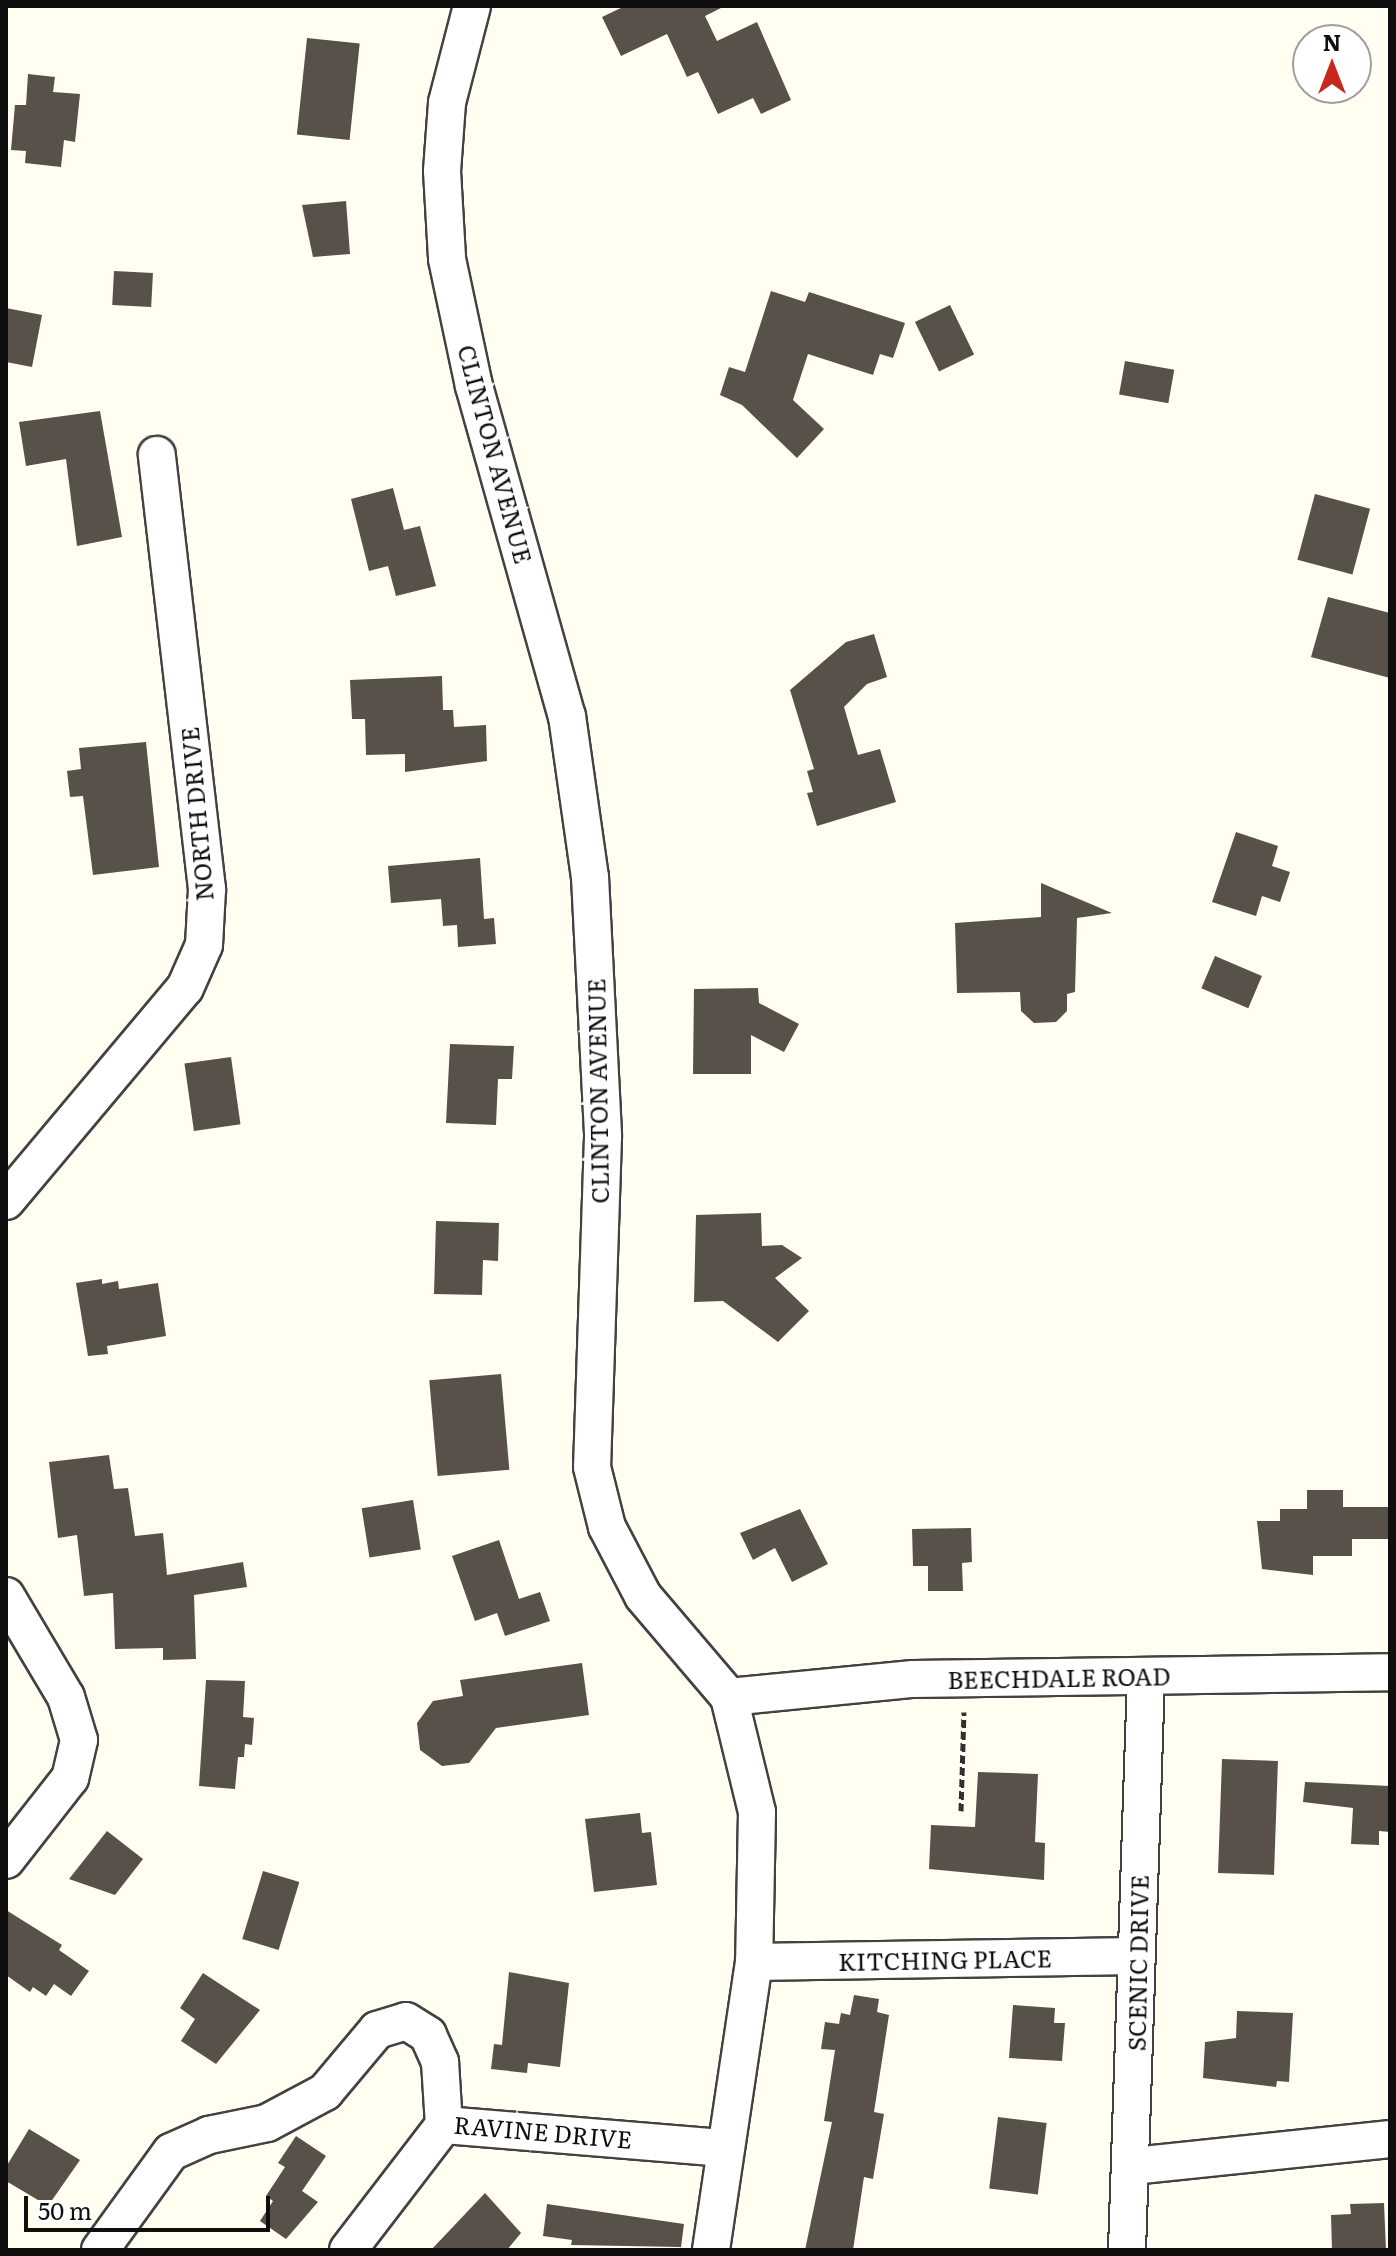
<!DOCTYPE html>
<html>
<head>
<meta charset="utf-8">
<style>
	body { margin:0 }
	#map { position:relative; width:1396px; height:2256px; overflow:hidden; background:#fffef0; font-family:Literata,serif }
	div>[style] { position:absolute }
	.building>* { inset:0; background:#58514a; transform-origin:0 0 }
	.path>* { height:5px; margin-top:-2.5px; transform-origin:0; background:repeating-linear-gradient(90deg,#313131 0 8px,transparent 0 12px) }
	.roads { filter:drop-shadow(2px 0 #424242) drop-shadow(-2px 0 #424242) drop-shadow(0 2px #424242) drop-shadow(0 -2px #424242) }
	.minor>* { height:36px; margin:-18px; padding:0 18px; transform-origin:18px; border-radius:18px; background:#fff }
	span { translate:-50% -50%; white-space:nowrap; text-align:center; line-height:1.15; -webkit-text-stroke:8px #fff; paint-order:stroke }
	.street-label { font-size:24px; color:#0f0f0f }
	.frame { position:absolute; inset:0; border:8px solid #0f0f0f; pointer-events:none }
	.north { position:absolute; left:1292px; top:24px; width:80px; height:80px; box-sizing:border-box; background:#fff; border:2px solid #9f9f9f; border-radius:50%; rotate:0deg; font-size:22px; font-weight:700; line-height:32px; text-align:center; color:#0f0f0f }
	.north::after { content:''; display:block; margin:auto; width:28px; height:36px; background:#c8271d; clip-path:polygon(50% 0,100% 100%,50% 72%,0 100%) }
	.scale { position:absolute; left:24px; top:2196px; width:246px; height:36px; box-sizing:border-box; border:4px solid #0f0f0f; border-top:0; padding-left:10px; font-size:24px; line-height:28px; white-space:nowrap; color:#0f0f0f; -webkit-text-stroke:6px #fff; paint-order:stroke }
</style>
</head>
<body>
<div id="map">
	<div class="building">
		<div style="clip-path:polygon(625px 6px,725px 6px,705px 16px,717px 41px,757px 22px,791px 100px,761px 114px,753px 98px,718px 114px,698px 72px,687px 77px,667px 34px,621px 56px,602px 17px)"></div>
		<div style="left:307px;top:38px;width:53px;height:97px;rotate:6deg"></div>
		<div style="clip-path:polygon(28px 74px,55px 77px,53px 92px,80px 94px,75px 142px,64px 140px,61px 167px,25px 163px,26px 151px,11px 150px,15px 105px,26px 105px)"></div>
		<div style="clip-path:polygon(346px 201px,350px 254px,313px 257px,302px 205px)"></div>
		<div style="left:114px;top:271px;width:39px;height:34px;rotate:3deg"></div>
		<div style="clip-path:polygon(771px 291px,805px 302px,809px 292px,905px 323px,893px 358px,880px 354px,873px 375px,808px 354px,793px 400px,824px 429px,797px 458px,742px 405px,720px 395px,729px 367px,745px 372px)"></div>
		<div style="left:950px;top:305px;width:55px;height:39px;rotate:64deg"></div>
		<div style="clip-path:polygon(6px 308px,42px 315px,32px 367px,6px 362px)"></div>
		<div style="left:1125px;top:361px;width:50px;height:34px;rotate:10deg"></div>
		<div style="clip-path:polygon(100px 411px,122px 537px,77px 546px,66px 459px,26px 466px,19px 422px)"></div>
		<div style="clip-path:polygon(393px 488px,404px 530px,420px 526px,436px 586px,396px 596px,388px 566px,369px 571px,351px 499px)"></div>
		<div style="left:1315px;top:494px;width:57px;height:68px;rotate:15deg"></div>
		<div style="clip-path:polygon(1328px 597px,1390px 613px,1390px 678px,1311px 657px)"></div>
		<div style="clip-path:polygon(874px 634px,887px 677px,867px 684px,844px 707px,858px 755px,880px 749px,896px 802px,817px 826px,807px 793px,813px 792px,807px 771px,814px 769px,790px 690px,846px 642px)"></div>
		<div style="clip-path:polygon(442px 676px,443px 710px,453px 710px,454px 727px,486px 725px,487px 761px,405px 772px,405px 754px,366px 755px,365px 719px,352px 719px,350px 680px)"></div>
		<div style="clip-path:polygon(146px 742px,159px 867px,93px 875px,83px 796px,70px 797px,67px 771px,81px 769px,79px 748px)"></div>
		<div style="clip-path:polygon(1236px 832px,1278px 846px,1272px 866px,1290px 872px,1280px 902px,1262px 896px,1256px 916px,1212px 902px)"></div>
		<div style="clip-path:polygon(480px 858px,484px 919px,494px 918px,496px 944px,458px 947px,457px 925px,443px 926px,441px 899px,391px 903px,388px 866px)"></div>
		<div style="clip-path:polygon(1041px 883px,1112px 913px,1077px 918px,1075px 992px,1067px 994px,1067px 1011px,1056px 1022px,1034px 1023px,1021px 1011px,1020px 992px,957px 993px,955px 923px,1041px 917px)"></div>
		<div style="left:1215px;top:956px;width:51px;height:35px;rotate:23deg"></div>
		<div style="clip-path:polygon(758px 988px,759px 1003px,799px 1024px,784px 1052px,751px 1035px,751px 1074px,693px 1074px,694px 989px)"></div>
		<div style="clip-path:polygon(450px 1044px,514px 1046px,512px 1079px,498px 1079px,496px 1125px,446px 1123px)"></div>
		<div style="left:231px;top:1057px;width:68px;height:47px;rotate:82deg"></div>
		<div style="clip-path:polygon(761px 1213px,762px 1246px,782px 1245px,802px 1258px,775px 1278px,809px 1311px,778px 1342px,723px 1301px,694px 1302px,696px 1215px)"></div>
		<div style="clip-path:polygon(436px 1221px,499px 1223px,498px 1261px,483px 1260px,482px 1295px,434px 1294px)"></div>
		<div style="clip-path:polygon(102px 1279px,102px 1284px,118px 1281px,119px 1289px,158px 1283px,166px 1336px,107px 1346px,108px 1354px,88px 1356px,76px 1283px)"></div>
		<div style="left:501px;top:1374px;width:96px;height:72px;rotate:85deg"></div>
		<div style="clip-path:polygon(109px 1455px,114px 1489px,128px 1488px,135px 1536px,163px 1533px,167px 1575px,243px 1562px,247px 1587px,194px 1595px,196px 1659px,163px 1660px,163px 1648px,115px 1649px,113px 1593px,84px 1596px,77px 1535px,58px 1538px,49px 1462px)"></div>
		<div style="clip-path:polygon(1307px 1490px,1343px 1490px,1343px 1507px,1390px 1507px,1390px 1539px,1352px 1539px,1352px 1556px,1313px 1556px,1313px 1575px,1262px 1569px,1257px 1521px,1280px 1521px,1280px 1509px,1307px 1509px)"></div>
		<div style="left:413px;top:1500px;width:50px;height:52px;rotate:81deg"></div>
		<div style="clip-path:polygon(800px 1509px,828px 1564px,792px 1582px,775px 1548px,753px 1560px,740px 1533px)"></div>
		<div style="clip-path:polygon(971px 1528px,972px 1562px,962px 1563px,963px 1591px,928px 1591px,928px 1566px,913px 1566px,912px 1529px)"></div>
		<div style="clip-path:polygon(499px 1540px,519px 1599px,540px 1592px,550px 1621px,505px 1636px,497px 1613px,475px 1621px,452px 1556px)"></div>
		<div style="clip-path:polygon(582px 1663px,589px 1715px,496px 1728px,469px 1763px,442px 1766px,420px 1750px,417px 1723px,433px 1701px,463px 1696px,460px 1680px)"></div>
		<div style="clip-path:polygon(206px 1680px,245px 1681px,243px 1717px,254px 1718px,252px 1745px,245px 1744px,244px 1757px,238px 1757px,235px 1789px,199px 1786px)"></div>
		<div style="left:1222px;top:1759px;width:56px;height:114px;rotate:2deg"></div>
		<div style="clip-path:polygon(978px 1772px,1038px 1774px,1035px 1842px,1045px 1843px,1044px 1880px,929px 1869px,931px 1825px,975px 1827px)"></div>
		<div style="clip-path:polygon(1305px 1782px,1390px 1786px,1390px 1832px,1379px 1831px,1379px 1845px,1351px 1844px,1353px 1808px,1303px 1802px)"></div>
		<div style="clip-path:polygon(640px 1813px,642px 1833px,651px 1832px,657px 1885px,594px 1892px,585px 1819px)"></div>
		<div style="clip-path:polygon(107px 1831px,143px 1859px,115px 1895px,69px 1879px)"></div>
		<div style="left:263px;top:1871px;width:38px;height:71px;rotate:17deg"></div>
		<div style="clip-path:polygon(6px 1910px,62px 1945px,59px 1950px,89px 1971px,71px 1996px,54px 1984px,46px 1996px,33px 1987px,30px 1992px,6px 1975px)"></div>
		<div style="clip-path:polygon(509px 1972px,569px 1983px,560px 2067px,528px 2063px,527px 2073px,491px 2069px,494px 2044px,502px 2045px)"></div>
		<div style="clip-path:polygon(203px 1973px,260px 2010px,216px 2064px,181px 2041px,195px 2019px,180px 2008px)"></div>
		<div style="clip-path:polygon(854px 1995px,879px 1999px,877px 2012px,889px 2015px,874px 2112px,884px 2114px,873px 2179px,864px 2177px,853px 2250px,805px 2250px,832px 2122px,824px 2121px,835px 2050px,821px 2049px,825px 2022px,839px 2024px,841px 2013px,850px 2015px)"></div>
		<div style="clip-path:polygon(1013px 2005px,1055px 2008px,1054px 2023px,1065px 2023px,1062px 2061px,1009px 2058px)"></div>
		<div style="clip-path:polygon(1237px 2011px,1293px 2013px,1289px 2082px,1277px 2081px,1276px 2087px,1203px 2078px,1205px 2042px,1236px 2038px)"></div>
		<div style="left:998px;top:2117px;width:49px;height:72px;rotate:7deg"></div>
		<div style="clip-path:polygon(29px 2129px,80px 2160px,48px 2206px,6px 2181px,6px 2167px)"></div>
		<div style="clip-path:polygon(296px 2136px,326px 2156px,302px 2191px,318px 2202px,286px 2239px,260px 2221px,273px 2201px,266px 2196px,285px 2167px,278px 2163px)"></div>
		<div style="clip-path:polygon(485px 2193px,521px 2233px,507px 2250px,431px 2250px)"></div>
		<div style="clip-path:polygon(1384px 2203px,1386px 2250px,1332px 2250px,1331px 2215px,1351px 2214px,1350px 2204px)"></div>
		<div style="clip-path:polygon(547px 2204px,684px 2224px,681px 2247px,571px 2245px,572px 2240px,543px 2236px)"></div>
	</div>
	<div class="path">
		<div style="left:961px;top:1811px;width:99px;rotate:-88.3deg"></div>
	</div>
	<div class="roads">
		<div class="minor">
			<div style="left:472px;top:6px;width:100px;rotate:104.5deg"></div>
			<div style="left:447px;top:103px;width:68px;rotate:94.2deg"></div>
			<div style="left:442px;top:171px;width:88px;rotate:86.7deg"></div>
			<div style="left:447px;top:259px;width:130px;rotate:78deg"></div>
			<div style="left:474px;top:386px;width:343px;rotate:74.3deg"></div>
			<div style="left:567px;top:716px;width:163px;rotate:81.9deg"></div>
			<div style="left:590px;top:877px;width:260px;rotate:87.1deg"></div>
			<div style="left:603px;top:1137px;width:330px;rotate:91.9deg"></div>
			<div style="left:592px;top:1467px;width:62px;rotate:76deg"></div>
			<div style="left:607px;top:1527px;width:78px;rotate:62.4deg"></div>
			<div style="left:643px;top:1596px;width:133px;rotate:49.6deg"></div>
			<div style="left:729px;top:1697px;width:118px;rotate:76.3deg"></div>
			<div style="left:757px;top:1812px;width:150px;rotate:91.1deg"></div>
			<div style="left:754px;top:1962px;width:291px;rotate:98.5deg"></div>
			<div style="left:6px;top:1201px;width:278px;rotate:-50deg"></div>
			<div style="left:185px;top:988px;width:47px;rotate:-66.2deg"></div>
			<div style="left:204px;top:945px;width:56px;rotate:-86.9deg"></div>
			<div style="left:207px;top:889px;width:437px;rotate:-96.6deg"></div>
			<div style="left:6px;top:1596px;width:117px;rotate:59.3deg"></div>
			<div style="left:66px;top:1697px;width:45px;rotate:73.2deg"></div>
			<div style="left:79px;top:1740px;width:39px;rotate:103deg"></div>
			<div style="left:70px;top:1778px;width:104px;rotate:128deg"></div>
			<div style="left:729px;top:1697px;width:185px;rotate:-5.6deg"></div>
			<div style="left:913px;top:1679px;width:477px;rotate:-0.8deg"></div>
			<div style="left:754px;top:1962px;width:382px;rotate:-0.9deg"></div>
			<div style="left:444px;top:2125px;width:282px;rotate:4.7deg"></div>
			<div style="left:1133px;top:2166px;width:258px;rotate:-6deg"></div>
			<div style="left:100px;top:2250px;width:121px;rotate:-54.1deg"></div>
			<div style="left:171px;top:2152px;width:42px;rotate:-24.1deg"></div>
			<div style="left:209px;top:2135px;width:59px;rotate:-11.7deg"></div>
			<div style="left:267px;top:2123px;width:66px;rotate:-28.1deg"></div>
			<div style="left:325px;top:2092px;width:81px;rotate:-50deg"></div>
			<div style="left:377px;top:2030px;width:30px;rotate:-17deg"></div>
			<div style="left:406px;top:2021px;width:26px;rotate:32deg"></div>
			<div style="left:428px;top:2035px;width:30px;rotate:66deg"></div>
			<div style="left:440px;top:2062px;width:63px;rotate:86.4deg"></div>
			<div style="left:348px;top:2250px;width:158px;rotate:-52.5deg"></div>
			<div style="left:1127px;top:2250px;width:573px;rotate:-88.1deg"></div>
		</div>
	</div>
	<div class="street-label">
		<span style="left:496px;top:454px;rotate:75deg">CLINTON AVENUE</span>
		<span style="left:196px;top:814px;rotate:-95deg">NORTH DRIVE</span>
		<span style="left:597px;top:1091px;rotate:-91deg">CLINTON AVENUE</span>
		<span style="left:1059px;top:1677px;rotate:-1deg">BEECHDALE ROAD</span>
		<span style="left:945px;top:1959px;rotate:-1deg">KITCHING PLACE</span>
		<span style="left:1137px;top:1963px;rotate:-89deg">SCENIC DRIVE</span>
		<span style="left:543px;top:2131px;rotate:5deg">RAVINE DRIVE</span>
	</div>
	<div class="frame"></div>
	<div class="north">N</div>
	<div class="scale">50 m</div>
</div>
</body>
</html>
